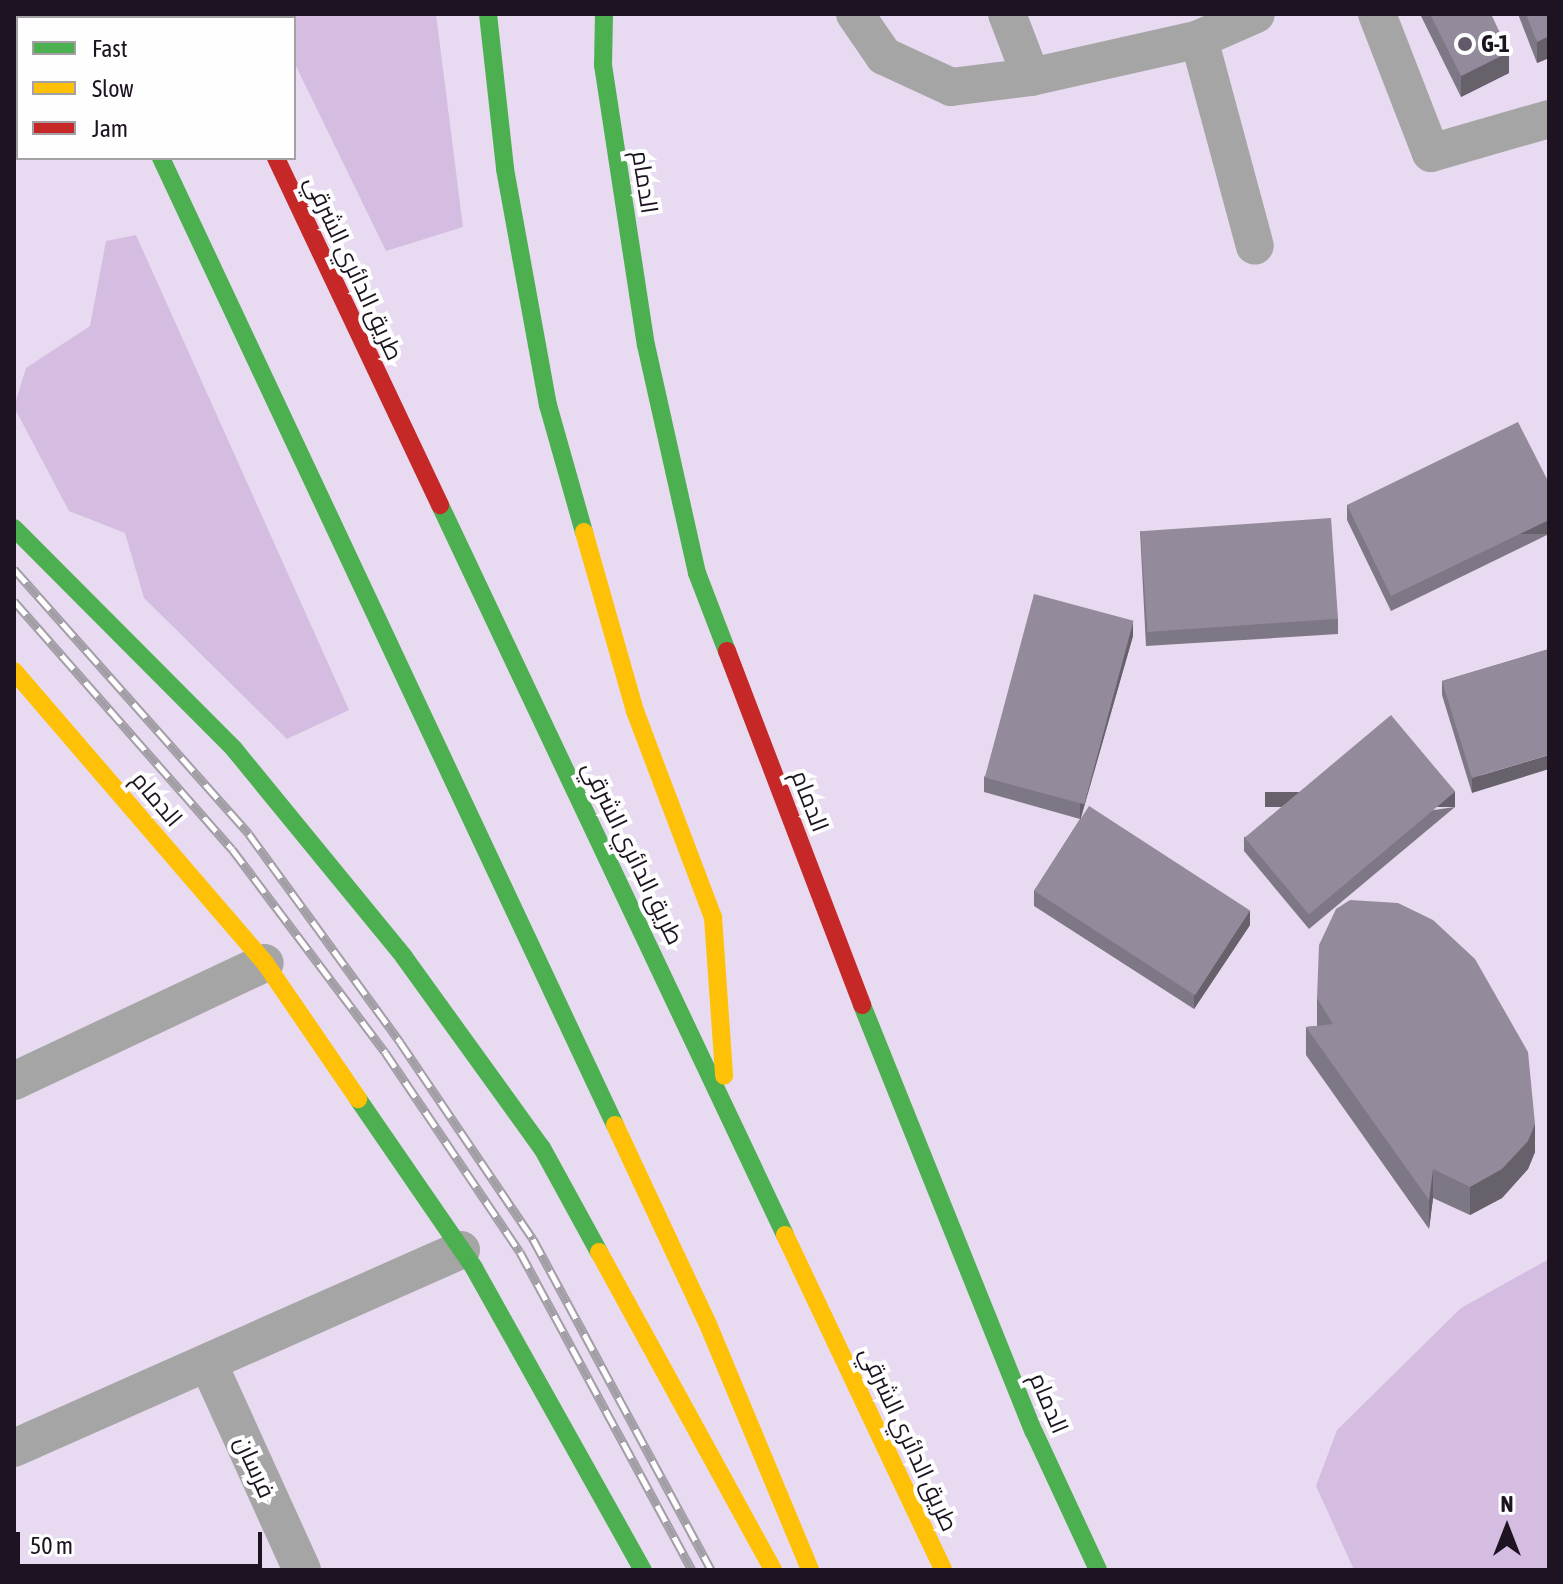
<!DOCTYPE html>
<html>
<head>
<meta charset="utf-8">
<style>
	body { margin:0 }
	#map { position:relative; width:1563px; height:1584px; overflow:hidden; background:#e8daf0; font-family:"Asap Condensed",Cairo,sans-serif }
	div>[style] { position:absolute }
	.green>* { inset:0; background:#d5bde1 }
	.street>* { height:38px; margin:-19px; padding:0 19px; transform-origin:19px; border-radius:19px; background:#a5a5a5 }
	.fast>* { height:18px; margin:-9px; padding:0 9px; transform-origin:9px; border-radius:9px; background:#4caf50 }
	.slow>* { height:18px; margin:-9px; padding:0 9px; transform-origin:9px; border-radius:9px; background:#ffc107 }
	.jam>* { height:18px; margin:-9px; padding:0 9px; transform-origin:9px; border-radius:9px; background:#c62828 }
	.rail>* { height:9px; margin-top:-4.5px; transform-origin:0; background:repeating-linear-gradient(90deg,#fefefe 0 18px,#a29ea5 0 36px); box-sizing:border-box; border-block:2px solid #a29ea5 }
	.wall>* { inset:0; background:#7e7785 }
	.shaded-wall>* { inset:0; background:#67616c; transform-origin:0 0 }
	.building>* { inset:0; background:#938a9b; transform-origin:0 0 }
	.dots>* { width:22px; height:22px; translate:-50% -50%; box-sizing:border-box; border:4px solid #fefefe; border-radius:50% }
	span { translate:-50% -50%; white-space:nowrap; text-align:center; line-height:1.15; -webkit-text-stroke:8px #fefefe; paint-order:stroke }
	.poi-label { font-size:24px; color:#1d1321; font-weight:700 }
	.left { translate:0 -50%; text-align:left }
	.street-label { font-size:24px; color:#1d1321 }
	.frame { position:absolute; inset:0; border:16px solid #1d1321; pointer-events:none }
	.legend { position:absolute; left:16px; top:16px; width:280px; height:144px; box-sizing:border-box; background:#fefefe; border:2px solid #a4a0a6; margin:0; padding:10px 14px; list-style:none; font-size:24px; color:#1d1321 }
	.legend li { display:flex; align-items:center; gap:16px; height:40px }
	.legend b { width:40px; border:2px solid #a4a0a6 }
	.north { position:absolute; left:1467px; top:1488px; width:80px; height:80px; -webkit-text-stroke:6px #fefefe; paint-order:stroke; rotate:0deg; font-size:22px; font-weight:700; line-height:32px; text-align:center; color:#1d1321 }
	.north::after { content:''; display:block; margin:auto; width:28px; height:36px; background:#1d1321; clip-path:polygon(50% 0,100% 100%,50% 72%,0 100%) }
	.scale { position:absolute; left:16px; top:1532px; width:246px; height:36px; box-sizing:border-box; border:4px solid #1d1321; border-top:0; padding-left:10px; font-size:24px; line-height:28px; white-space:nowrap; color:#1d1321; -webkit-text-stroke:6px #fefefe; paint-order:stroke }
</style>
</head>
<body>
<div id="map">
	<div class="green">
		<div style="clip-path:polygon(271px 14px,436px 14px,463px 227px,386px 251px,294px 62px,294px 18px)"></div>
		<div style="clip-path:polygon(136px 235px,349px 710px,287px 739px,144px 598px,125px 533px,69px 511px,14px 407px,26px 368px,90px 326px,106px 241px)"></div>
		<div style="clip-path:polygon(1549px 1259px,1549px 1570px,1354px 1570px,1316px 1486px,1337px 1430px,1461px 1308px)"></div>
	</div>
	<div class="street">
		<div style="left:855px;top:14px;width:51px;rotate:55.4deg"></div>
		<div style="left:884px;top:56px;width:74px;rotate:24.8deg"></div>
		<div style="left:951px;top:87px;width:81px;rotate:-7.1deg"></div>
		<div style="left:1031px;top:77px;width:172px;rotate:-12.7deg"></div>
		<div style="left:1199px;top:39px;width:62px;rotate:-23.7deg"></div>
		<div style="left:1007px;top:14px;width:67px;rotate:69.1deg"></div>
		<div style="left:1377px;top:14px;width:149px;rotate:68.8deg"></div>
		<div style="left:1431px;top:153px;width:123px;rotate:-16.1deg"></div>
		<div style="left:1199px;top:39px;width:214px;rotate:74.9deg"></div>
		<div style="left:14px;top:1081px;width:277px;rotate:-25.2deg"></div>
		<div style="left:209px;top:1365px;width:225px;rotate:65.6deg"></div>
		<div style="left:14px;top:1448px;width:489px;rotate:-23.9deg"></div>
	</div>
	<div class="fast">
		<div style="left:488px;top:14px;width:156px;rotate:83.7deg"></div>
		<div style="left:505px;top:169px;width:240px;rotate:79.7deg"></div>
		<div style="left:548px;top:405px;width:132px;rotate:74.2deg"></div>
		<div style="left:604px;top:14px;width:51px;rotate:91.1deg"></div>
		<div style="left:603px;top:65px;width:283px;rotate:81.3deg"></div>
		<div style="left:646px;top:345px;width:234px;rotate:77.4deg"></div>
		<div style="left:697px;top:573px;width:84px;rotate:69deg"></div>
		<div style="left:161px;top:158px;width:1068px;rotate:64.85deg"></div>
		<div style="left:440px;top:505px;width:807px;rotate:64.7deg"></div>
		<div style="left:14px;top:528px;width:312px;rotate:45.1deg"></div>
		<div style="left:234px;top:749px;width:269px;rotate:50.7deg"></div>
		<div style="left:404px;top:957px;width:236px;rotate:54.2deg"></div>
		<div style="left:542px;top:1148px;width:119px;rotate:61.3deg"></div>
		<div style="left:862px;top:1005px;width:460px;rotate:68.1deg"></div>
		<div style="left:1034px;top:1432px;width:152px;rotate:65.1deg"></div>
		<div style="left:358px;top:1099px;width:205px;rotate:55.5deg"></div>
		<div style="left:474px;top:1268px;width:346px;rotate:60.8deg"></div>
	</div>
	<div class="slow">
		<div style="left:208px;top:14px;width:4px;rotate:63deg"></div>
		<div style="left:584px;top:532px;width:186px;rotate:74.1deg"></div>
		<div style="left:635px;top:711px;width:220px;rotate:69.3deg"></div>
		<div style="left:713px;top:917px;width:159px;rotate:86deg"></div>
		<div style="left:14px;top:671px;width:385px;rotate:49.3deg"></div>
		<div style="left:265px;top:963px;width:165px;rotate:55.6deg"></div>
		<div style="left:615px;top:1125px;width:217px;rotate:65deg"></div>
		<div style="left:707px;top:1322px;width:269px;rotate:67.4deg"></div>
		<div style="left:785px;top:1235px;width:370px;rotate:64.7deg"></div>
		<div style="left:599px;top:1252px;width:362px;rotate:61.3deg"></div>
	</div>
	<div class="jam">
		<div style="left:93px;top:14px;width:4px;rotate:63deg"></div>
		<div style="left:276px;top:158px;width:384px;rotate:64.7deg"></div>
		<div style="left:727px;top:651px;width:379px;rotate:69.1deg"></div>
	</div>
	<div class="rail">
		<div style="left:14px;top:569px;width:354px;rotate:48.4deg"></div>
		<div style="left:249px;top:834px;width:257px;rotate:54deg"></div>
		<div style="left:400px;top:1042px;width:238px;rotate:56deg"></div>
		<div style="left:533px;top:1239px;width:376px;rotate:61.7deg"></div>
		<div style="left:14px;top:601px;width:330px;rotate:48.7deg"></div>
		<div style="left:232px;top:849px;width:254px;rotate:53deg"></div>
		<div style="left:385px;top:1052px;width:241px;rotate:56deg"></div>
		<div style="left:520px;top:1252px;width:362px;rotate:61.6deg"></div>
	</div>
	<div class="wall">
		<div style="clip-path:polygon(1420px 14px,1491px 14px,1509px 73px,1461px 97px)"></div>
		<div style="clip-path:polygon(1518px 14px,1549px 14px,1549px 58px,1537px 63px)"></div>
		<div style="clip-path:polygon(1549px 483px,1549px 534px,1391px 611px,1347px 520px,1347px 505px)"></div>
		<div style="clip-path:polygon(1140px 531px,1338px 619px,1338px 634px,1146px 646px)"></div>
		<div style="clip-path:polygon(1133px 636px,1081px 818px,1250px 925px,1194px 1009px,1034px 906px,1034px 891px,1080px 819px,984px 792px,984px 777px)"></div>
		<div style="clip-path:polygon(1549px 649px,1472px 793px,1442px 695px,1442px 681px)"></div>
		<div style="clip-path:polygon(1455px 807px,1309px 929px,1244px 851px,1244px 837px)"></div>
		<div style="clip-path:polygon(1317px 998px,1535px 1152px,1528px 1169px,1502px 1198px,1470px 1215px,1433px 1198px,1429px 1229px,1306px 1055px,1306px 1027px,1317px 1026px)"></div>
	</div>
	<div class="shaded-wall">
		<div style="clip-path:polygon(1549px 36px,1549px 58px,1537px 63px,1537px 42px)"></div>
		<div style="clip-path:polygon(1509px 52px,1509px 73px,1461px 97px,1461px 76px)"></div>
		<div style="left:1549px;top:520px;width:14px;height:175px;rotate:90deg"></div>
		<div style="clip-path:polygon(1133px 621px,1133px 636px,1080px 820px,1080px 805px)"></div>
		<div style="clip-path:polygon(1549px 755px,1549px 769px,1472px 793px,1472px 778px)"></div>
		<div style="left:1455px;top:792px;width:15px;height:190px;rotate:90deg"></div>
		<div style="clip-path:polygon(1250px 910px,1250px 925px,1194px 1009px,1194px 994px)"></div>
		<div style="clip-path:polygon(1535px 1124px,1535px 1152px,1528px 1169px,1502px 1198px,1470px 1215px,1470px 1187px)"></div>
		<div style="clip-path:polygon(1433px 1169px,1433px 1198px,1429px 1229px,1429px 1200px)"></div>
	</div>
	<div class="building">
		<div style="clip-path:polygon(1430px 14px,1491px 14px,1509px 52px,1461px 76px)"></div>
		<div style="clip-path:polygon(1526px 14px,1549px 14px,1549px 36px,1537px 42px)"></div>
		<div style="clip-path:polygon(1518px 422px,1549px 483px,1549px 520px,1391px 596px,1347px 505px)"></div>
		<div style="left:1331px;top:518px;width:101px;height:191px;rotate:86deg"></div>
		<div style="left:1034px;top:594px;width:103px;height:190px;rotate:15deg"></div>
		<div style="clip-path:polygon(1549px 649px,1549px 755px,1472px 778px,1442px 681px)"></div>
		<div style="left:1391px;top:715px;width:100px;height:191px;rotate:50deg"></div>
		<div style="left:1089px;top:806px;width:192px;height:101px;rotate:33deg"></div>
		<div style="clip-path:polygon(1350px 900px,1398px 903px,1433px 920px,1475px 959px,1528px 1052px,1535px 1124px,1528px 1141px,1502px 1169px,1470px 1187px,1433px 1169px,1429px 1200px,1306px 1027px,1333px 1024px,1317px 998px,1319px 945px,1336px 909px)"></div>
	</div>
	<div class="dots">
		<div style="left:1465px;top:44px;background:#645969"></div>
	</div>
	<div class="poi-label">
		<span class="left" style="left:1481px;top:44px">G-1</span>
	</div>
	<div class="street-label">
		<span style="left:645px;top:182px;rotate:81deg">الدمام</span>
		<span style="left:354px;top:268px;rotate:65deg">طريق الدائري الشرقي</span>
		<span style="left:157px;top:799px;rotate:50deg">الدمام</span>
		<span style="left:810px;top:801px;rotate:69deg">الدمام</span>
		<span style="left:633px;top:853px;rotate:64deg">طريق الدائري الشرقي</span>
		<span style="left:1049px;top:1403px;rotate:67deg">الدمام</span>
		<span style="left:909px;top:1439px;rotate:65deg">طريق الدائري الشرقي</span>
		<span style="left:255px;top:1467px;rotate:66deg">فرسان</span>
	</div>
	<div class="frame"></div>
	<ul class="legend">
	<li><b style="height:10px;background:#4caf50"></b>Fast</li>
	<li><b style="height:10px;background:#ffc107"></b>Slow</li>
	<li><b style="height:10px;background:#c62828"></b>Jam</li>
	</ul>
	<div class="north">N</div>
	<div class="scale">50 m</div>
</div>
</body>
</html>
